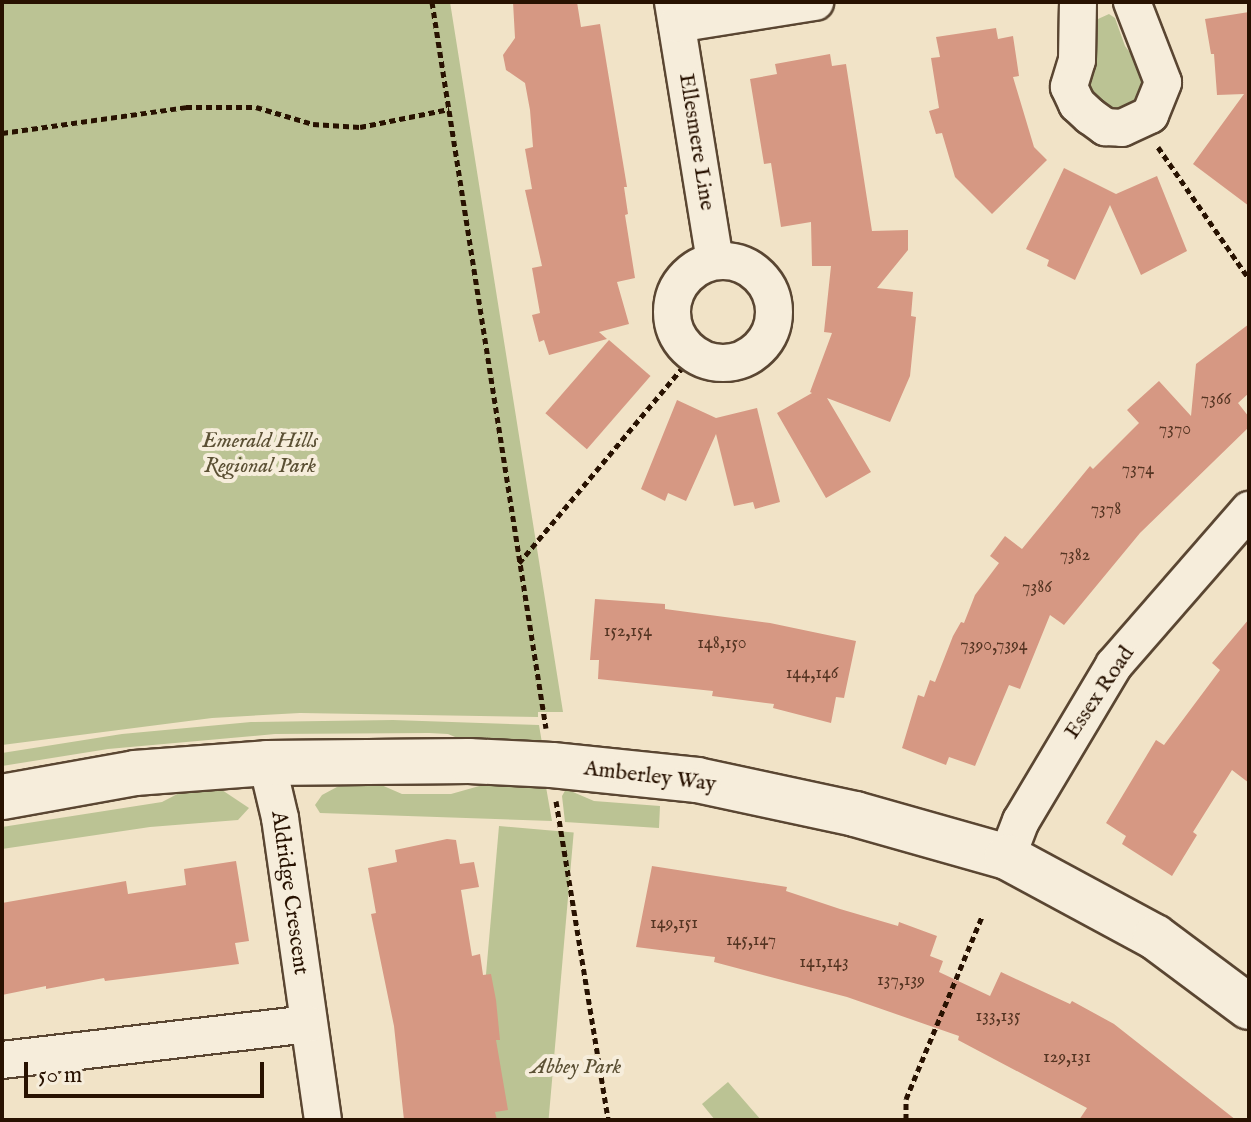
<!DOCTYPE html>
<html>
<head>
<meta charset="utf-8">
<style>
	body { margin:0 }
	#map { position:relative; width:1251px; height:1122px; overflow:hidden; background:#f1e3c7; font-family:"IM FELL English",serif }
	div>[style] { position:absolute }
	.green>* { inset:0; background:#bbc394; transform-origin:0 0 }
	.building>* { inset:0; background:#d69883; transform-origin:0 0 }
	.path>* { height:5px; margin-top:-2.5px; transform-origin:0; background:repeating-linear-gradient(90deg,#281201 0 6px,transparent 0 10px) }
	.roads { filter:drop-shadow(2px 0 #5a4632) drop-shadow(-2px 0 #5a4632) drop-shadow(0 2px #5a4632) drop-shadow(0 -2px #5a4632) }
	.street>* { height:36px; margin:-18px; padding:0 18px; transform-origin:18px; border-radius:18px; background:#f6eddb }
	.street>.ring { margin:-18px; padding:0; box-sizing:content-box; background:none; border:36px solid #f6eddb; border-radius:50% }
	.secondary>* { height:44px; margin:-22px; padding:0 22px; transform-origin:22px; border-radius:22px; background:#f6eddb }
	span { translate:-50% -50%; white-space:nowrap; text-align:center; line-height:1.15; -webkit-text-stroke:8px #f6eddb; paint-order:stroke }
	.number-label { font-size:18px; color:#543422 }
	.number-label span { -webkit-text-stroke-width:0 }
	.street-label { font-size:22px; color:#281201 }
	.park-label { font-size:22px; color:#5b5034; font-style:italic }
	.frame { position:absolute; inset:0; border:4px solid #281201; pointer-events:none }
	.scale { position:absolute; left:24px; top:1062px; width:240px; height:36px; box-sizing:border-box; border:4px solid #281201; border-top:0; padding-left:10px; font-size:24px; line-height:28px; white-space:nowrap; color:#281201; -webkit-text-stroke:6px #f6eddb; paint-order:stroke }
</style>
</head>
<body>
<div id="map">
	<div class="green">
		<div style="clip-path:polygon(2px 2px,450px 2px,563px 712px,538px 712px,538px 717px,300px 713px,212px 718px,2px 745px)"></div>
		<div style="clip-path:polygon(1109px 14px,1115px 18px,1125px 46px,1139px 65px,1144px 84px,1135px 103px,1124px 109px,1100px 105px,1088px 89px,1097px 47px,1098px 19px)"></div>
		<div style="clip-path:polygon(393px 720px,539px 725px,542px 743px,474px 745px,448px 734px,429px 733px,275px 734px,108px 749px,2px 766px,2px 753px,122px 734px,251px 722px)"></div>
		<div style="clip-path:polygon(350px 780px,379px 784px,402px 794px,451px 794px,490px 783px,546px 787px,552px 821px,320px 813px,315px 805px,322px 795px)"></div>
		<div style="clip-path:polygon(189px 788px,219px 788px,249px 808px,238px 820px,150px 827px,2px 849px,2px 827px,162px 802px)"></div>
		<div style="clip-path:polygon(566px 789px,594px 801px,660px 806px,659px 828px,565px 822px,562px 796px)"></div>
		<div style="left:499px;top:826px;width:75px;height:298px;rotate:5deg"></div>
		<div style="clip-path:polygon(728px 1082px,761px 1120px,715px 1120px,702px 1104px)"></div>
	</div>
	<div class="building">
		<div style="clip-path:polygon(513px 2px,577px 2px,581px 27px,600px 24px,627px 187px,624px 187px,628px 214px,625px 215px,635px 278px,617px 282px,629px 324px,599px 332px,607px 339px,549px 355px,544px 340px,539px 342px,532px 315px,540px 313px,532px 268px,542px 266px,525px 190px,532px 189px,525px 149px,533px 147px,530px 110px,525px 83px,506px 70px,503px 55px,515px 38px)"></div>
		<div style="clip-path:polygon(1249px 12px,1249px 206px,1193px 164px,1244px 94px,1217px 95px,1214px 54px,1211px 54px,1205px 19px)"></div>
		<div style="clip-path:polygon(996px 28px,998px 39px,1013px 36px,1019px 76px,1013px 77px,1034px 147px,1047px 160px,992px 214px,955px 177px,942px 133px,936px 134px,929px 111px,939px 108px,931px 58px,940px 57px,936px 37px)"></div>
		<div style="clip-path:polygon(830px 54px,832px 66px,846px 64px,872px 231px,908px 230px,908px 250px,877px 288px,913px 292px,911px 316px,916px 317px,910px 376px,890px 422px,827px 398px,871px 472px,826px 498px,777px 413px,812px 393px,810px 392px,832px 333px,824px 332px,831px 266px,812px 266px,811px 222px,781px 227px,771px 163px,764px 164px,750px 79px,777px 74px,775px 64px)"></div>
		<div style="clip-path:polygon(1064px 168px,1116px 194px,1157px 176px,1187px 251px,1141px 275px,1110px 205px,1075px 280px,1047px 266px,1049px 260px,1026px 249px)"></div>
		<div style="clip-path:polygon(1249px 324px,1249px 393px,1238px 403px,1249px 417px,1249px 427px,1140px 533px,1064px 625px,1050px 615px,1020px 689px,1009px 685px,975px 766px,949px 757px,946px 765px,902px 748px,918px 695px,924px 697px,930px 680px,935px 682px,953px 636px,961px 622px,964px 623px,975px 595px,999px 563px,990px 556px,1005px 536px,1022px 549px,1090px 466px,1093px 469px,1139px 423px,1127px 410px,1159px 381px,1191px 416px,1196px 364px)"></div>
		<div style="left:609px;top:340px;width:55px;height:97px;rotate:41deg"></div>
		<div style="clip-path:polygon(677px 400px,716px 418px,757px 408px,780px 502px,755px 509px,753px 502px,734px 506px,716px 434px,686px 501px,668px 493px,665px 501px,641px 489px)"></div>
		<div style="clip-path:polygon(595px 599px,665px 604px,665px 609px,770px 623px,856px 641px,844px 698px,836px 697px,831px 723px,773px 708px,774px 704px,712px 696px,713px 691px,598px 679px,599px 660px,590px 660px)"></div>
		<div style="clip-path:polygon(1249px 619px,1249px 783px,1232px 770px,1193px 832px,1197px 835px,1172px 876px,1122px 844px,1126px 836px,1106px 823px,1156px 740px,1164px 745px,1220px 670px,1212px 663px)"></div>
		<div style="clip-path:polygon(447px 839px,456px 840px,460px 864px,474px 862px,479px 887px,461px 890px,472px 956px,480px 954px,483px 975px,491px 974px,496px 1000px,500px 1040px,496px 1040px,508px 1110px,495px 1112px,497px 1120px,404px 1120px,394px 1026px,371px 914px,376px 913px,368px 868px,397px 862px,395px 850px)"></div>
		<div style="clip-path:polygon(236px 861px,249px 941px,235px 943px,239px 964px,105px 981px,104px 978px,46px 989px,46px 986px,2px 995px,2px 903px,126px 881px,128px 894px,186px 885px,184px 869px)"></div>
		<div style="clip-path:polygon(652px 866px,787px 887px,786px 891px,840px 909px,898px 926px,899px 922px,937px 936px,930px 956px,943px 961px,939px 972px,990px 996px,1001px 972px,1070px 1004px,1072px 1001px,1114px 1024px,1236px 1120px,1079px 1120px,1087px 1108px,958px 1040px,959px 1036px,847px 997px,714px 962px,715px 957px,636px 947px)"></div>
	</div>
	<div class="path">
		<div style="left:432px;top:2px;width:735px;rotate:81.08deg"></div>
		<div style="left:2px;top:133px;width:186px;rotate:-8deg"></div>
		<div style="left:186px;top:107px;width:70px"></div>
		<div style="left:256px;top:107px;width:59px;rotate:16.6deg"></div>
		<div style="left:313px;top:124px;width:47px;rotate:3.7deg"></div>
		<div style="left:360px;top:127px;width:91px;rotate:-11.4deg"></div>
		<div style="left:1158px;top:147px;width:160px;rotate:55.4deg"></div>
		<div style="left:519px;top:563px;width:273px;rotate:-50.1deg"></div>
		<div style="left:556px;top:801px;width:323px;rotate:80.7deg"></div>
		<div style="left:906px;top:1120px;width:21px;rotate:-90deg"></div>
		<div style="left:906px;top:1099px;width:198px;rotate:-67.4deg"></div>
	</div>
	<div class="roads">
		<div class="street">
			<div style="left:673px;top:2px;width:262px;rotate:80.8deg"></div>
			<div style="left:1078px;top:2px;width:58px;rotate:91deg"></div>
			<div style="left:1077px;top:60px;width:28px;rotate:107deg"></div>
			<div style="left:1069px;top:87px;width:19px;rotate:65deg"></div>
			<div style="left:1077px;top:104px;width:18px;rotate:43deg"></div>
			<div style="left:1090px;top:116px;width:19px;rotate:36deg"></div>
			<div style="left:1105px;top:127px;width:17px;rotate:3deg"></div>
			<div style="left:1122px;top:128px;width:31px;rotate:-25deg"></div>
			<div style="left:1150px;top:115px;width:35px;rotate:-68deg"></div>
			<div style="left:1163px;top:82px;width:86px;rotate:-111.2deg"></div>
			<div style="left:677px;top:24px;width:140px;rotate:-9.1deg"></div>
			<div class="ring" style="left:672px;top:261px;width:66px;height:66px"></div>
			<div style="left:267px;top:763px;width:57px;rotate:76.7deg"></div>
			<div style="left:280px;top:818px;width:305px;rotate:81.9deg"></div>
			<div style="left:1007px;top:857px;width:39px;rotate:-69deg"></div>
			<div style="left:1021px;top:821px;width:182px;rotate:-59.2deg"></div>
			<div style="left:1114px;top:665px;width:206px;rotate:-48.9deg"></div>
			<div style="left:2px;top:1060px;width:308px;rotate:-6.7deg"></div>
		</div>
		<div class="secondary">
			<div style="left:2px;top:797px;width:135px;rotate:-10.2deg"></div>
			<div style="left:135px;top:773px;width:132px;rotate:-4.3deg"></div>
			<div style="left:267px;top:763px;width:202px;rotate:-0.6deg"></div>
			<div style="left:469px;top:761px;width:83px;rotate:2.8deg"></div>
			<div style="left:552px;top:765px;width:146px;rotate:5.9deg"></div>
			<div style="left:697px;top:780px;width:162px;rotate:12.1deg"></div>
			<div style="left:855px;top:814px;width:158px;rotate:15.8deg"></div>
			<div style="left:1007px;top:857px;width:168px;rotate:28.4deg"></div>
			<div style="left:1155px;top:937px;width:117px;rotate:36.7deg"></div>
		</div>
	</div>
	<div class="number-label">
		<span style="left:1216px;top:400px">7366</span>
		<span style="left:1175px;top:430px">7370</span>
		<span style="left:1138px;top:470px">7374</span>
		<span style="left:1106px;top:510px">7378</span>
		<span style="left:1075px;top:556px">7382</span>
		<span style="left:1037px;top:588px">7386</span>
		<span style="left:628px;top:632px">152,154</span>
		<span style="left:722px;top:644px">148,150</span>
		<span style="left:994px;top:646px">7390,7394</span>
		<span style="left:812px;top:674px">144,146</span>
		<span style="left:674px;top:924px">149,151</span>
		<span style="left:751px;top:941px">145,147</span>
		<span style="left:824px;top:963px">141,143</span>
		<span style="left:901px;top:981px">137,139</span>
		<span style="left:998px;top:1017px">133,135</span>
		<span style="left:1067px;top:1058px">129,131</span>
	</div>
	<div class="street-label">
		<span style="left:696px;top:142px;rotate:81deg">Ellesmere Line</span>
		<span style="left:1100px;top:693px;rotate:-56deg">Essex Road</span>
		<span style="left:650px;top:777px;rotate:7deg">Amberley Way</span>
		<span style="left:289px;top:893px;rotate:82deg">Aldridge Crescent</span>
	</div>
	<div class="park-label">
		<span style="left:260px;top:454px">Emerald Hills<br>Regional Park</span>
		<span style="left:576px;top:1068px">Abbey Park</span>
	</div>
	<div class="frame"></div>
	<div class="scale">50 m</div>
</div>
</body>
</html>
